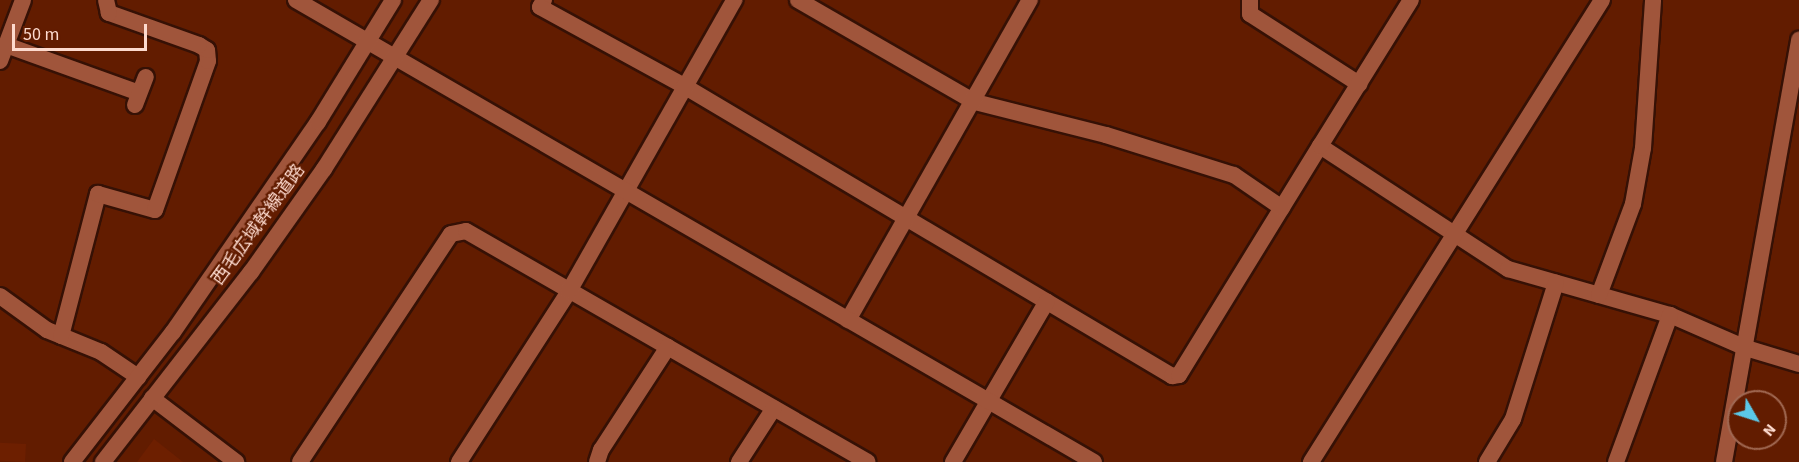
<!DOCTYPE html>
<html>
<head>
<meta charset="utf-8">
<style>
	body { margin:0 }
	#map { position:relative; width:1799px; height:462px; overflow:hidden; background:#621c00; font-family:"Source Sans 3","Noto Sans JP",sans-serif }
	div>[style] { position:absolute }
	.built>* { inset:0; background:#6d1f00; transform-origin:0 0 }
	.roads { filter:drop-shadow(2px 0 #361105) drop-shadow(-2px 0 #361105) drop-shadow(0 2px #361105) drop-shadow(0 -2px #361105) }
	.minor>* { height:16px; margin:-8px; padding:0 8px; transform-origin:8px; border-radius:8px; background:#a0553b }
	.tertiary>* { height:16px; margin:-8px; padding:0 8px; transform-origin:8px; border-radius:8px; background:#a0553b }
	span { translate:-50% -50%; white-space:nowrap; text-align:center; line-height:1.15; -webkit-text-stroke:4.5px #621c00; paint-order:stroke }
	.street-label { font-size:18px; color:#fddace }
	.north { position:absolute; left:1727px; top:390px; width:60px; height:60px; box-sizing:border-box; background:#621c00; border:2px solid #a06852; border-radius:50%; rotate:129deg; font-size:16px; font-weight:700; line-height:24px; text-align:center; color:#fddace }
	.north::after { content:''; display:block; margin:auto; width:21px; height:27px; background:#5bc8e7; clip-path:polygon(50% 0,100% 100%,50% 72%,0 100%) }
	.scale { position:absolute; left:12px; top:24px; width:135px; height:27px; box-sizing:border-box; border:3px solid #fddace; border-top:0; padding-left:8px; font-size:18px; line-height:21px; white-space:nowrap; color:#fddace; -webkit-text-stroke:4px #621c00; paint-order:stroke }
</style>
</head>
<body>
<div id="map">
	<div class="built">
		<div style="clip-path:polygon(154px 439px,183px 462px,137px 462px)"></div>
		<div style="left:26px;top:444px;width:18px;height:26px;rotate:93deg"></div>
	</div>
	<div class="roads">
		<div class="minor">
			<div style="left:544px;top:0;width:8px;rotate:120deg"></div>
			<div style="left:540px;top:7px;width:164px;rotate:28.7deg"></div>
			<div style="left:684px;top:86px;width:568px;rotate:30.72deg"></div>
			<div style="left:1172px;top:376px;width:7px;rotate:-8deg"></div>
			<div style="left:1179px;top:375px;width:269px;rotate:-58.4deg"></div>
			<div style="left:1320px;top:146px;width:225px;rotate:33.2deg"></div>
			<div style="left:1508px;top:269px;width:168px;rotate:15.9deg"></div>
			<div style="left:1670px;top:315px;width:83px;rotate:23.5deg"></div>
			<div style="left:1746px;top:348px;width:55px;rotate:16.8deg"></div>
			<div style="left:798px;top:0;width:204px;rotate:30deg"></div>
			<div style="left:975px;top:102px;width:135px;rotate:14.1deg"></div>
			<div style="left:1106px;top:135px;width:134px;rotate:17.4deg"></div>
			<div style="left:1234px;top:175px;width:58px;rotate:34.5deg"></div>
			<div style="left:1250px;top:0;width:14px;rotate:90deg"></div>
			<div style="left:1250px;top:14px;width:130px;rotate:32.7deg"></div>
			<div style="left:6px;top:45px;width:141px;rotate:19.8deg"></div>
			<div style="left:0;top:61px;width:65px;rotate:-69.3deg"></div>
			<div style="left:135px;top:105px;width:30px;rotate:-69deg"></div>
			<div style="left:1320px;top:146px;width:172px;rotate:-58.1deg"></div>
			<div style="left:1599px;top:295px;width:97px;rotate:-69.5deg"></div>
			<div style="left:1633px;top:204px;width:57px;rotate:-79.9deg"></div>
			<div style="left:1643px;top:148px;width:148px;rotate:-86.1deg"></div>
			<div style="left:0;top:296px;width:58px;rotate:35.9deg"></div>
			<div style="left:47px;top:330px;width:58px;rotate:22.2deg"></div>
			<div style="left:101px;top:352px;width:45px;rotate:34deg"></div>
			<div style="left:848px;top:320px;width:368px;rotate:-60.4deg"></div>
			<div style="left:61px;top:336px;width:147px;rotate:-75.4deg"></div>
			<div style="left:98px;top:194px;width:59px;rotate:15.7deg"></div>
			<div style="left:155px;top:210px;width:158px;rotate:-70.4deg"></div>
			<div style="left:208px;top:61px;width:11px;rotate:-95deg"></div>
			<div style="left:207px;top:50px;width:9px;rotate:-148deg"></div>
			<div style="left:199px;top:45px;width:96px;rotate:-160.4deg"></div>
			<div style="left:109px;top:13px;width:13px;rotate:-103deg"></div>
			<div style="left:152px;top:398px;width:106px;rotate:37.3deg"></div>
			<div style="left:300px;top:462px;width:273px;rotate:-56.5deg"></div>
			<div style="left:451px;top:234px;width:15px;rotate:-11deg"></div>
			<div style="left:466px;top:231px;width:463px;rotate:29.9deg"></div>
			<div style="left:459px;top:462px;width:203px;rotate:-57.2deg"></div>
			<div style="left:569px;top:291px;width:335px;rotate:-60.4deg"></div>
			<div style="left:597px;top:462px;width:13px;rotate:-72deg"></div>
			<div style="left:601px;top:450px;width:123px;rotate:-57deg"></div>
			<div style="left:739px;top:462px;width:64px;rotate:-57.1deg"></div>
			<div style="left:953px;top:462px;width:186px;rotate:-59.7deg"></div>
			<div style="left:1487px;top:462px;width:50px;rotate:-58.8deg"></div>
			<div style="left:1513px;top:419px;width:143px;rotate:-72.5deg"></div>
			<div style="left:1616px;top:462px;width:157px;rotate:-69.8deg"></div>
		</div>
		<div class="tertiary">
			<div style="left:296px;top:0;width:922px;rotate:30.07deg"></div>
			<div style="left:72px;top:462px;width:165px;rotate:-52.2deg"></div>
			<div style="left:173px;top:332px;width:255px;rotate:-55.4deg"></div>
			<div style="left:318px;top:122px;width:143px;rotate:-58.4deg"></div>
			<div style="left:103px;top:462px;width:241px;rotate:-52.1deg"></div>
			<div style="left:251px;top:272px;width:126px;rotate:-54.7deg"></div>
			<div style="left:324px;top:169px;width:200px;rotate:-57.7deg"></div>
			<div style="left:1311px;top:462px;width:546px;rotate:-57.79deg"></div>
			<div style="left:1724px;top:462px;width:429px;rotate:-79.9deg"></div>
		</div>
	</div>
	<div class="street-label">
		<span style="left:259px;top:225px;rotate:-54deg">西毛広域幹線道路</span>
	</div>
	<div class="north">N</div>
	<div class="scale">50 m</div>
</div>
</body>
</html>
